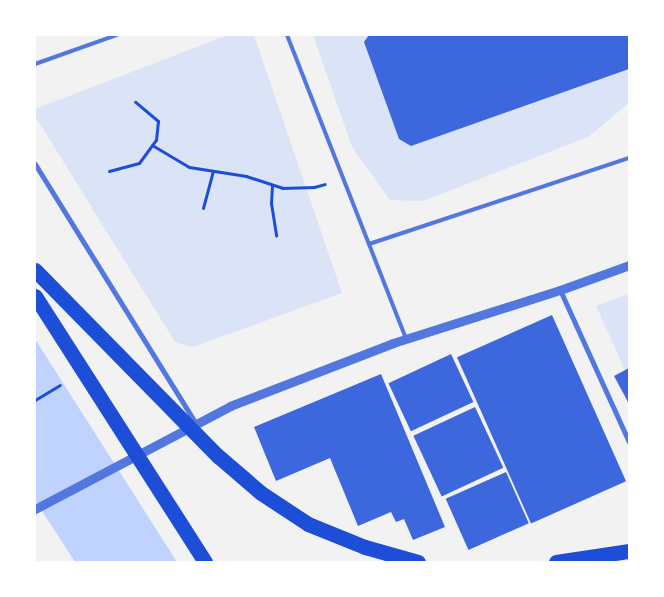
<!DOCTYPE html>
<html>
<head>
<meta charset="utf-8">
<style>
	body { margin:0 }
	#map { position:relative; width:664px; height:597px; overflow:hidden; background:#f2f2f2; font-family:"Nunito Sans",sans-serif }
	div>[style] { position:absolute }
	.green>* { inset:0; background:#dbe4f7 }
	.water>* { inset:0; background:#bfd3fe }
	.building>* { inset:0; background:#3d67dc; transform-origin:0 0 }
	.path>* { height:3px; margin:-1.5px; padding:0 1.5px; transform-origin:1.5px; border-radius:1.5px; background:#1d4ed8 }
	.service>* { height:4px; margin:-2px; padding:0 2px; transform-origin:2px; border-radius:2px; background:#5277de }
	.minor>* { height:5px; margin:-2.5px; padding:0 2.5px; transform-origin:2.5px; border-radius:2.5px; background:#5277de }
	.tertiary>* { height:9px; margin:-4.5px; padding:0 4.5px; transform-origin:4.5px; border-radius:4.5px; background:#5277de }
	.motorway>* { height:15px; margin:-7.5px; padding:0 7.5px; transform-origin:7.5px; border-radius:7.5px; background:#1d4ed8 }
	span { translate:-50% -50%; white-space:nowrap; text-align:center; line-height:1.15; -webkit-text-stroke:4px #fff; paint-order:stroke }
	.frame { position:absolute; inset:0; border:36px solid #fff; pointer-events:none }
</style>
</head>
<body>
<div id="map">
	<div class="green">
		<div style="clip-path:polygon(228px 35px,254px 35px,342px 293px,193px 347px,175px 342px,35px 116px,35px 109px)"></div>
		<div style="clip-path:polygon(313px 35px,369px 35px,364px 42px,399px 139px,411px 146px,629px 69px,629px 103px,588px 137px,423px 201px,390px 200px,352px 147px)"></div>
		<div style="clip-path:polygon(629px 294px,629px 379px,596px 306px)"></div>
	</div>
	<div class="water">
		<div style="clip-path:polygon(35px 339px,177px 562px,75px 562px,35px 500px)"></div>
	</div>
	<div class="building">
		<div style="clip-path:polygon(369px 35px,629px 35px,629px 69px,411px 146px,399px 139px,364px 42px)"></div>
		<div style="left:552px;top:315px;width:182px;height:104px;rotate:66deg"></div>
		<div style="left:451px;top:354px;width:53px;height:69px;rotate:65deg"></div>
		<div style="clip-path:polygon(629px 368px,629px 401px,628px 402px,614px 376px)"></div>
		<div style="clip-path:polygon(381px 374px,445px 527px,413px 540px,404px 519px,396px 522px,391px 512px,358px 526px,330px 458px,276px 481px,254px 427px)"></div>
		<div style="left:475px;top:407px;width:67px;height:68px;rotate:65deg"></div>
		<div style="left:506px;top:472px;width:56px;height:66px;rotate:66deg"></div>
	</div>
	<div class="path">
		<div style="left:152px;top:145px;width:43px;rotate:30.7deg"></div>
		<div style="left:189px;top:167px;width:58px;rotate:9deg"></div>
		<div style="left:246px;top:176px;width:38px;rotate:18deg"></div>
		<div style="left:282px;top:188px;width:32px;rotate:-2deg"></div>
		<div style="left:314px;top:187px;width:11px;rotate:-15deg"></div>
		<div style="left:109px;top:171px;width:31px;rotate:-15deg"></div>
		<div style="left:139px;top:163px;width:29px;rotate:-54deg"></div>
		<div style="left:156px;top:140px;width:19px;rotate:-84deg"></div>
		<div style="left:158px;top:121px;width:30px;rotate:-140deg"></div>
		<div style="left:272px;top:185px;width:18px;rotate:93deg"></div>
		<div style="left:271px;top:203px;width:33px;rotate:81deg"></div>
		<div style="left:203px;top:208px;width:38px;rotate:-75deg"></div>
		<div style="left:35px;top:400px;width:29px;rotate:-31deg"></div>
	</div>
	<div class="service">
		<div style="left:287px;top:35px;width:326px;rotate:68.6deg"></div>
		<div style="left:35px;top:64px;width:87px;rotate:-19.5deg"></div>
		<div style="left:369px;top:244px;width:274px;rotate:-18.3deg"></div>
	</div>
	<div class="minor">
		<div style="left:35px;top:164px;width:304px;rotate:58.2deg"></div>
		<div style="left:560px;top:290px;width:167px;rotate:65.6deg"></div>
	</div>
	<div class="tertiary">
		<div style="left:35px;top:509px;width:221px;rotate:-27.8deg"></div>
		<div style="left:230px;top:406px;width:175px;rotate:-21.1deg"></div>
		<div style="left:393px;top:343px;width:175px;rotate:-17.6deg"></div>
		<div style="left:560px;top:290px;width:73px;rotate:-19.9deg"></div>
	</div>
	<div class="motorway">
		<div style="left:35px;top:270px;width:261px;rotate:45.5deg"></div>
		<div style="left:218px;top:456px;width:57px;rotate:40.7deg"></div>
		<div style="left:261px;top:493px;width:56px;rotate:33.4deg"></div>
		<div style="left:308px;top:524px;width:61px;rotate:22deg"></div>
		<div style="left:365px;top:547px;width:55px;rotate:15.8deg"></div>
		<div style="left:35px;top:296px;width:316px;rotate:57.4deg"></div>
		<div style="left:556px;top:562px;width:74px;rotate:-8.6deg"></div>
	</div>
	<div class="frame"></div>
</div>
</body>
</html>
